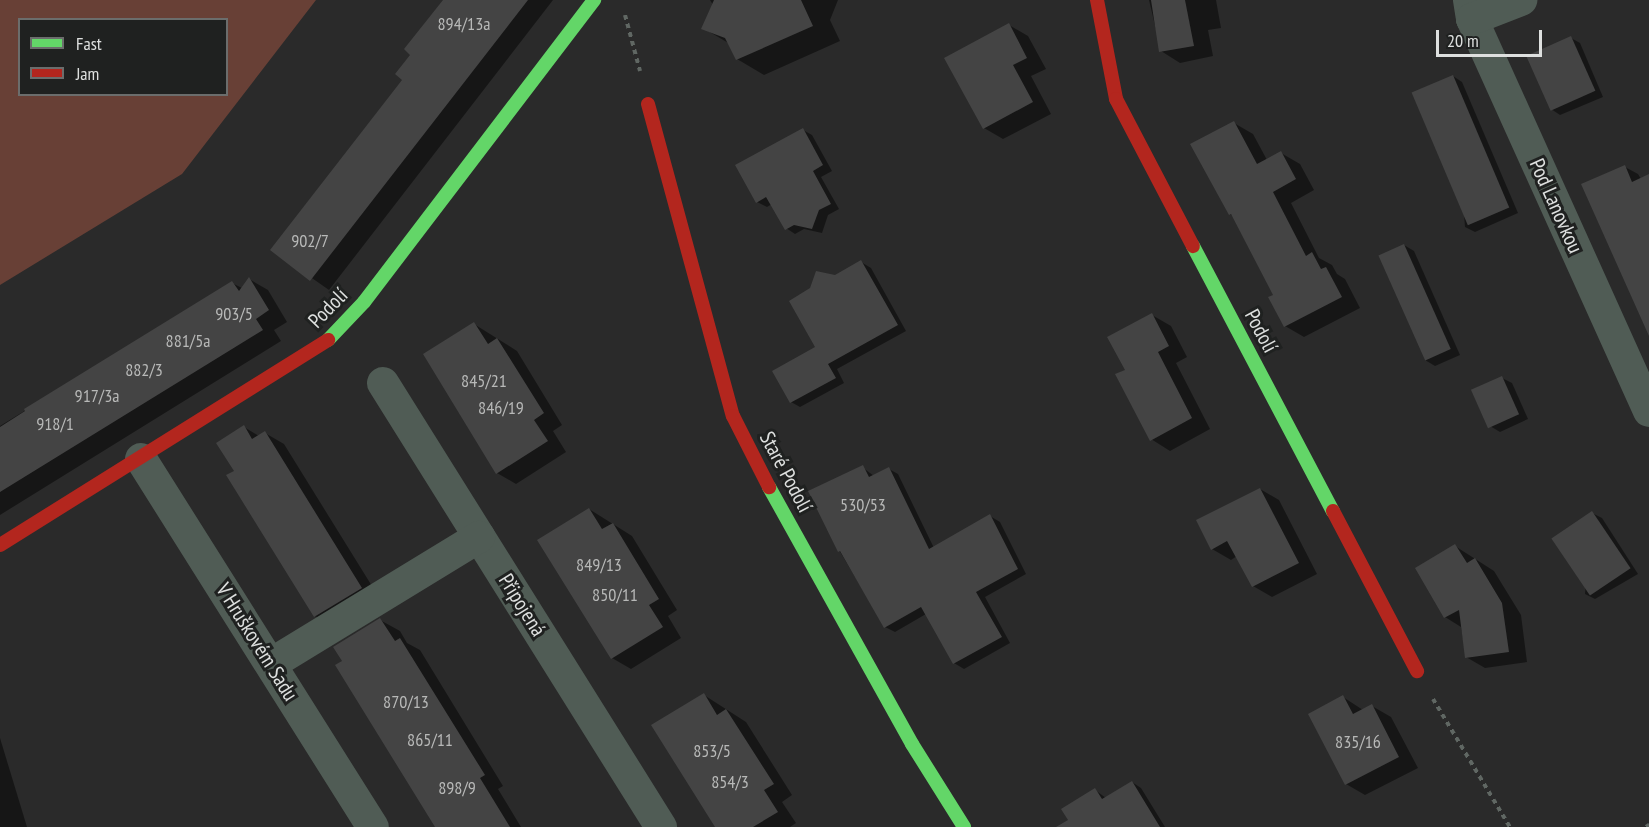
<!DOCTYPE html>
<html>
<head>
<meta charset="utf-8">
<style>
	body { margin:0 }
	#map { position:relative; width:1649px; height:827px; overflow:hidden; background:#2a2a2a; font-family:"PT Sans Narrow",sans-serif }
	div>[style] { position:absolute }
	.forest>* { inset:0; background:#684036 }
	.shadow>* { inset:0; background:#0007 }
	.building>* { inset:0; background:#444; transform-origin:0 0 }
	.path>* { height:4px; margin-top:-2px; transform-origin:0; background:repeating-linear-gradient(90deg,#606763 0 4.5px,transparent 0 9px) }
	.street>* { height:32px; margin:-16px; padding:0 16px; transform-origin:16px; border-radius:16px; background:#505c55 }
	.fast>* { height:14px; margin:-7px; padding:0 7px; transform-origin:7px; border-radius:7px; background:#63d668 }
	.jam>* { height:14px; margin:-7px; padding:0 7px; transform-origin:7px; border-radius:7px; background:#b3261e }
	span { translate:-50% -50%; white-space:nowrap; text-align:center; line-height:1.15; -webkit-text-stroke:6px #1f2120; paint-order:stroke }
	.number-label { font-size:18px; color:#b8b9b8 }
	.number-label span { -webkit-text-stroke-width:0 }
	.street-label { font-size:21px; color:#dee0df }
	.legend { position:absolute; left:18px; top:18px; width:210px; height:78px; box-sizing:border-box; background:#1f2120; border:2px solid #6b6d6c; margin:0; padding:8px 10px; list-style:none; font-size:18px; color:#dee0df }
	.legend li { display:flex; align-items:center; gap:12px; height:30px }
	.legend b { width:30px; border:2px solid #6b6d6c }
	.scale { position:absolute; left:1436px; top:30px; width:106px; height:27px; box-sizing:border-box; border:3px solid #dee0df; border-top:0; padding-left:8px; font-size:18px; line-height:21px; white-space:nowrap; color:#dee0df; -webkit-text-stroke:4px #1f2120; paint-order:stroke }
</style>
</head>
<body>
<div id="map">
	<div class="forest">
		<div style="clip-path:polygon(evenodd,0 0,316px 0,182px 174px,0 285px,0 0,20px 20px,226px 20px,226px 94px,20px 94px,20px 20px)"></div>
	</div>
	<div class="shadow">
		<div style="clip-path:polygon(444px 0,553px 0,329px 290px,272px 250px,404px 80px,412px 55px)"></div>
		<div style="clip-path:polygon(710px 0,838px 0,830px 20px,840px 41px,764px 75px,737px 59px,730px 44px,703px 28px,713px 5px)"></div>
		<div style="clip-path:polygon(1149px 0,1216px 0,1221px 28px,1208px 30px,1213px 56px,1180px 63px,1161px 51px)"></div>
		<div style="clip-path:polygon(1009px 25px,1028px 36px,1046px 69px,1031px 76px,1051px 114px,1003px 139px,984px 128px)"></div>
		<div style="clip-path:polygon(1571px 38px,1580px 43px,1603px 97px,1560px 115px,1551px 109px)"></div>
		<div style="clip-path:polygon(1453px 76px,1462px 82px,1518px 213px,1475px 232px,1465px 227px)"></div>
		<div style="clip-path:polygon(1234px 123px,1253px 134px,1267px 160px,1281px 153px,1300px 164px,1314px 190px,1291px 203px,1319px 258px,1332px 265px,1337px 274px,1345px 279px,1360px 308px,1304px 337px,1285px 326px,1275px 295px,1234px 217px,1230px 214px)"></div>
		<div style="clip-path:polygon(803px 130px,812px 135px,832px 171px,821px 177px,839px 209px,828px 215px,822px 233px,804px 229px,795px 234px,786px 228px,772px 204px,767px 207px,757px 202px)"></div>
		<div style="clip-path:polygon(1625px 167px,1638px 174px,1641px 179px,1649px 178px,1649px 333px)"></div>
		<div style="clip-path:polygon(1404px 245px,1414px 251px,1460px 355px,1435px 366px,1425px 360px)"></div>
		<div style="clip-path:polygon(861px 262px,871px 268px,906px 331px,837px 369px,844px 383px,800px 407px,791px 402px,817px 347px,835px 277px)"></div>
		<div style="clip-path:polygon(249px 279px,268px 290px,287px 322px,274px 330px,281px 341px,0 515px,0 426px,232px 283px,242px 288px)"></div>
		<div style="clip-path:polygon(1152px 315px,1171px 326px,1187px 357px,1176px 363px,1210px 429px,1170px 451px,1151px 439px,1127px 370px)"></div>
		<div style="clip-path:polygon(474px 324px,517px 351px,562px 425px,553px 431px,566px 452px,516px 484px,497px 473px)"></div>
		<div style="clip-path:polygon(1502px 378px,1512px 383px,1528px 419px,1500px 432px,1490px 426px)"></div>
		<div style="clip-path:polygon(244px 427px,259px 436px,265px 433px,284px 444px,380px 599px,334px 627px,315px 616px)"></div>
		<div style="clip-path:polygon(862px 467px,874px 476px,889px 469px,898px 474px,934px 548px,990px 516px,1000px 522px,1026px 574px,985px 597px,1010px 643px,964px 669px,954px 663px,926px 614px,895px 632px,885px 627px,839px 550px)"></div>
		<div style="clip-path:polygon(1260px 489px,1279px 500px,1317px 574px,1272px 597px,1253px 586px,1237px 556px,1231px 560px,1212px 549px)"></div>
		<div style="clip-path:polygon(589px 509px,632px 536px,677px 610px,668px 616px,681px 638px,631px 669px,612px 658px)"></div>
		<div style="clip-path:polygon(1592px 513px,1602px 518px,1638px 574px,1595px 599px,1585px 594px)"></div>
		<div style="clip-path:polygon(1455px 546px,1494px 571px,1521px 615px,1527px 662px,1485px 668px,1466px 657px,1461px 627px,1445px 617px,1417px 568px)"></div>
		<div style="clip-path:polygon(380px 620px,400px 631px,407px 643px,420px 650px,503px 786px,498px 789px,521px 827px,437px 827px,344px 662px)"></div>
		<div style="clip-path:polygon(704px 695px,746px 722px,792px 795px,782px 802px,796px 823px,790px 827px,716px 827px)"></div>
		<div style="clip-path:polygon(1343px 697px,1363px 710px,1372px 706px,1391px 717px,1418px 768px,1365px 795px,1346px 784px)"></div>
		<div style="clip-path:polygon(0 738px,27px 827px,0 827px)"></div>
		<div style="clip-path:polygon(1132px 782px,1141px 788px,1165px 827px,1059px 827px,1070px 820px,1095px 790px,1106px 798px)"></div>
	</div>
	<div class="building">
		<div style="clip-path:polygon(443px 0,528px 0,310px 281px,270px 250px,402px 80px,395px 74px,410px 55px,404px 49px)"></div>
		<div style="clip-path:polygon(714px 0,801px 0,813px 26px,736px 60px,725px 38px,701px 29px)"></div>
		<div style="clip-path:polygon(1151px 0,1185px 0,1194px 46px,1159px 52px)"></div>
		<div style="clip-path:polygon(1009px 23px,1027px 58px,1013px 65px,1033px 102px,983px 129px,944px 58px)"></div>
		<div style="left:1571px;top:36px;width:60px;height:49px;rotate:66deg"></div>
		<div style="left:1453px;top:75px;width:144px;height:45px;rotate:67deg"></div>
		<div style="clip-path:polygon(1234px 121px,1257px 164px,1281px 151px,1296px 179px,1273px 192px,1306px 256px,1312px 252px,1321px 269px,1326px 267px,1342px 297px,1284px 327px,1268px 297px,1273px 295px,1231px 214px,1229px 215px,1190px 144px)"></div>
		<div style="clip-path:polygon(803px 128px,823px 165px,813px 171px,831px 204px,819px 210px,812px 229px,794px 225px,785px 230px,766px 197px,756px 203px,735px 165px)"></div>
		<div style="clip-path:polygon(1625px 165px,1632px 182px,1649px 174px,1649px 336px,1581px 184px)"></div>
		<div style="left:1404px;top:244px;width:115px;height:28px;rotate:66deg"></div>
		<div style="clip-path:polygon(861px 260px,898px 325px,828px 364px,836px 378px,790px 403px,772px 371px,815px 347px,789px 301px,810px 288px,816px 271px,835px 275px)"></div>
		<div style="clip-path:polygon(249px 277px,269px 310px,256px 319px,263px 330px,0 492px,0 427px,25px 411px,24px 409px,232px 281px,239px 291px)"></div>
		<div style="clip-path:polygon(1152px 313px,1169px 346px,1158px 352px,1192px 418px,1150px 441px,1115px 374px,1125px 370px,1107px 337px)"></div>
		<div style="clip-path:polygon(474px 322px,488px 344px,497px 338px,544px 413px,534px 420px,548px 441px,496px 474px,423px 354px)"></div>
		<div style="left:1502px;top:376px;width:42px;height:34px;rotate:66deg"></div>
		<div style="clip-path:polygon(244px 425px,252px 439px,265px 431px,362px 588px,314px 617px,226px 475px,234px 471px,216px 443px)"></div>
		<div style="clip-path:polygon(863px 465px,869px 477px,889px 467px,929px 549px,990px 514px,1018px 569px,976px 592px,1002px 637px,953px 664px,921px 607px,884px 628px,840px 551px,838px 552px,808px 491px)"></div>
		<div style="clip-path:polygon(1260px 488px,1299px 563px,1252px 587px,1227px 541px,1211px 550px,1196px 520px)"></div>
		<div style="clip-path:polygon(589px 508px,602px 529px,613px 523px,659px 599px,649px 605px,663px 627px,611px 659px,537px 540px)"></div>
		<div style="left:1592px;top:511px;width:69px;height:49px;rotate:56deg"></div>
		<div style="clip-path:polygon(1455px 544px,1467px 563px,1475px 558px,1502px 603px,1509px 652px,1465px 658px,1459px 610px,1444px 618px,1415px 568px)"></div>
		<div style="clip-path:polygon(380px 618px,395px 641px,400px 638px,485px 775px,480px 778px,510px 827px,435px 827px,335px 665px,342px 661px,333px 647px)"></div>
		<div style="clip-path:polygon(704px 693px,717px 715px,726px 709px,774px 784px,764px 790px,778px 812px,753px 827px,715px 827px,651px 725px)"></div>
		<div style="clip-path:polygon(1343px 695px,1353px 714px,1372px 704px,1399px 757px,1345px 785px,1308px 714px)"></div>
		<div style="clip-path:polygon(1132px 781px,1160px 827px,1056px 827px,1068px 820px,1061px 809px,1095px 788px,1102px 799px)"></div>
	</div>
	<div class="path">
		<div style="left:625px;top:15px;width:58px;rotate:75deg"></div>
		<div style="left:1433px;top:699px;width:149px;rotate:59deg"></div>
		<div style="left:1646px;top:827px;width:4px;rotate:-34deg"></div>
	</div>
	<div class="street">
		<div style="left:1469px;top:0;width:19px;rotate:81deg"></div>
		<div style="left:1472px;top:19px;width:430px;rotate:65.7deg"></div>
		<div style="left:1472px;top:19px;width:53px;rotate:-21.2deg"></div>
		<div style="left:383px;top:383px;width:524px;rotate:57.95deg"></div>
		<div style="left:141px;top:459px;width:435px;rotate:57.8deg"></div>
		<div style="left:271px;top:664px;width:244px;rotate:-31.4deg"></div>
	</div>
	<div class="fast">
		<div style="left:1193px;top:246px;width:300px;rotate:62.2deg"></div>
		<div style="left:328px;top:340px;width:52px;rotate:-46.5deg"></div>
		<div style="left:364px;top:302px;width:380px;rotate:-52.7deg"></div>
		<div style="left:769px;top:487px;width:294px;rotate:60.9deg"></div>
		<div style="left:912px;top:744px;width:98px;rotate:57.9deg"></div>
	</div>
	<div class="jam">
		<div style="left:1097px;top:0;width:101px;rotate:79.1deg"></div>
		<div style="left:1116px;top:99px;width:166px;rotate:62.4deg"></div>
		<div style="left:648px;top:104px;width:323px;rotate:74.8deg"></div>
		<div style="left:733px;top:416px;width:80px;rotate:63.1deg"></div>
		<div style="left:1333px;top:511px;width:181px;rotate:62.3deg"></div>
		<div style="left:0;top:545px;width:387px;rotate:-32deg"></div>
	</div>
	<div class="number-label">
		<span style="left:464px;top:24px">894/13a</span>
		<span style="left:310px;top:241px">902/7</span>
		<span style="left:234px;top:314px">903/5</span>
		<span style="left:188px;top:341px">881/5a</span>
		<span style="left:144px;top:370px">882/3</span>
		<span style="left:484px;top:381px">845/21</span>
		<span style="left:97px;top:396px">917/3a</span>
		<span style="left:501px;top:408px">846/19</span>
		<span style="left:55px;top:424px">918/1</span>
		<span style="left:863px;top:505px">530/53</span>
		<span style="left:599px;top:565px">849/13</span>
		<span style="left:615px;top:595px">850/11</span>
		<span style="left:406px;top:702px">870/13</span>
		<span style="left:430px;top:740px">865/11</span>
		<span style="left:1358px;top:742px">835/16</span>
		<span style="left:712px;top:751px">853/5</span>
		<span style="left:730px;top:782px">854/3</span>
		<span style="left:457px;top:788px">898/9</span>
	</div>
	<div class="street-label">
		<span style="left:1556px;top:206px;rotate:66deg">Pod Lanovkou</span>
		<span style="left:328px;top:308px;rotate:-46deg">Podolí</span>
		<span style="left:1261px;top:331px;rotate:62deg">Podolí</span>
		<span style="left:786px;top:472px;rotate:62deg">Staré Podolí</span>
		<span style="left:522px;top:605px;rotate:58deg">Připojená</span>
		<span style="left:257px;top:642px;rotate:58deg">V Hruškovém Sadu</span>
	</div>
	<ul class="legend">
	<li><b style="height:8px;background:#63d668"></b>Fast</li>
	<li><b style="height:8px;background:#b3261e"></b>Jam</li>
	</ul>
	<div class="scale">20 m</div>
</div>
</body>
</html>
